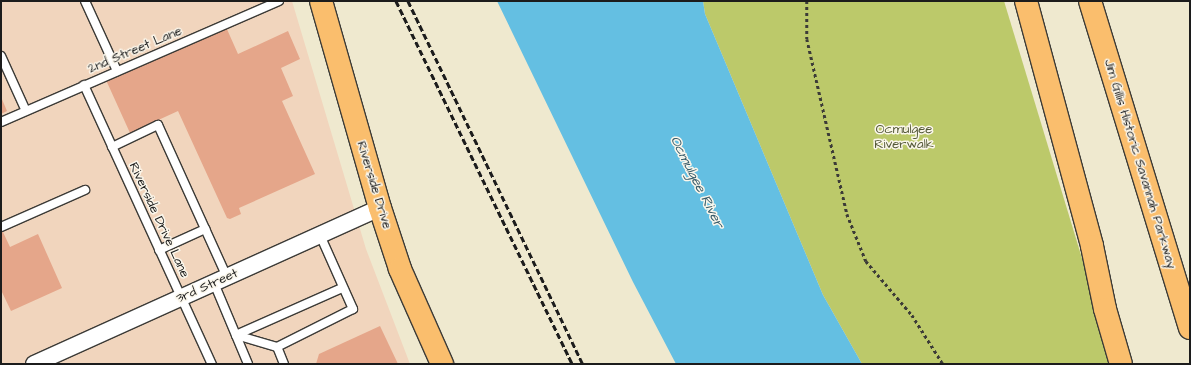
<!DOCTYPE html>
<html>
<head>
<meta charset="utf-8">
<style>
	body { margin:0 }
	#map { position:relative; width:1191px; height:365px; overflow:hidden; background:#efe9cf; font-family:"Architects Daughter",sans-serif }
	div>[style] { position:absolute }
	.built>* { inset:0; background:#f1d5bd }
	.green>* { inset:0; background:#bcc96a }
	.water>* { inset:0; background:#64bfe2 }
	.building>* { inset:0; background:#e5a68a }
	.path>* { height:2.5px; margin-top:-1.25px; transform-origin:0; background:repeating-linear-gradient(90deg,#3c3b37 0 3px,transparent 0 6px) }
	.roads { filter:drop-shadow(1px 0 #3c3b37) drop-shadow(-1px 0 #3c3b37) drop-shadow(0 1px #3c3b37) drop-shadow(0 -1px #3c3b37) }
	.lane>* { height:8px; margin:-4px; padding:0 4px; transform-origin:4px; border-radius:4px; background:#fff }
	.street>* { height:16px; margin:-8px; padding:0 8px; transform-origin:8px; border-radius:8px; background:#fff }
	.primary>* { height:22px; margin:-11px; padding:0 11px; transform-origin:11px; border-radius:11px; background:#fabe6d }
	.highway>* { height:22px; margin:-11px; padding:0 11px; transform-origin:11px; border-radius:11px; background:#fabe6d }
	.rail>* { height:3px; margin-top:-1.5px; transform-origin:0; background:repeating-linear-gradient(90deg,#1c1c1c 0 6px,transparent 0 9px) }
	span { translate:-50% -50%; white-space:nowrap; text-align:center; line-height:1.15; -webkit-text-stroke:3px #fbf7ec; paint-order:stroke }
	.street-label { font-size:13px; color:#1c1c1c }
	.park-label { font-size:13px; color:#545937 }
	.water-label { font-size:14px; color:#395d6b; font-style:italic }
	.frame { position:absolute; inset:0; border:2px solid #1c1c1c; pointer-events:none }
</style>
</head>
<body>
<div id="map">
	<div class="built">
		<div style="clip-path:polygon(1px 1px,292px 1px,366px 249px,410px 364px,1px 364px)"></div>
	</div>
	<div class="green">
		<div style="clip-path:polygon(703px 1px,1004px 1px,1114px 364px,862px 364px,823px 295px,705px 14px)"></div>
	</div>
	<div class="water">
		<div style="clip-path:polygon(497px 1px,703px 1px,705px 14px,823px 295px,862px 364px,676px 364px,633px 282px)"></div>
	</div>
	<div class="building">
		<div style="clip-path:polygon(226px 27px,238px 54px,288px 31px,300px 59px,281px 68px,293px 96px,282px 101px,315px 174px,239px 208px,241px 214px,230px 219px,227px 218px,178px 111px,130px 133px,106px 80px)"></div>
		<div style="clip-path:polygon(1px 97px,7px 111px,1px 114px)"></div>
		<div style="clip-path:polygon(2px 230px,10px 247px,38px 234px,62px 288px,11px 311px,1px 290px)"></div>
		<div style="clip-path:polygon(380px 326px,398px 364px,316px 364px,319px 354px)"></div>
	</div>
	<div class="path">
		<div style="left:807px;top:1px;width:38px;rotate:90deg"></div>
		<div style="left:807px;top:39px;width:180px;rotate:77.1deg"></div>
		<div style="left:847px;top:214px;width:51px;rotate:68deg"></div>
		<div style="left:866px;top:261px;width:71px;rotate:49.6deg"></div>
		<div style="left:912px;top:315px;width:58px;rotate:57.7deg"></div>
	</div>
	<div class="roads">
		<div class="lane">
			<div style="left:85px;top:1px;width:77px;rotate:65.4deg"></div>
			<div style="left:1px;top:56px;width:60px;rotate:65.6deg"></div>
			<div style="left:84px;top:85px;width:307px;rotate:65.4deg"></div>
			<div style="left:1px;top:122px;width:303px;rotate:-23.5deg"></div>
			<div style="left:112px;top:147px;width:51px;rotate:-25.6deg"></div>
			<div style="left:158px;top:125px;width:167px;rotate:65.6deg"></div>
			<div style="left:1px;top:227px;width:92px;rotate:-23.8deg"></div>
			<div style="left:159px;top:250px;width:51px;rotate:-24.5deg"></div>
			<div style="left:214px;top:283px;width:88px;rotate:67.2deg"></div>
			<div style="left:236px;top:335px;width:116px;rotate:-23.9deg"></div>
			<div style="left:236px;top:335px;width:43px;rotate:16.3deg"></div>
			<div style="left:284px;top:364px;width:18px;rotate:-112deg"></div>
			<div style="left:277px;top:347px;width:85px;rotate:-26.6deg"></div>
			<div style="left:353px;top:309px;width:81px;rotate:-114deg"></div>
		</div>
		<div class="street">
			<div style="left:34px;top:364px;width:380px;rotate:-24.3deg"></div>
		</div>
		<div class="primary">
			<div style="left:321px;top:1px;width:215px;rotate:74.1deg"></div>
			<div style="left:380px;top:208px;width:64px;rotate:71.8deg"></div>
			<div style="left:400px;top:269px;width:104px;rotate:66.1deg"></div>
		</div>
		<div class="highway">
			<div style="left:1026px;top:1px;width:254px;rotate:74.9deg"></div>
			<div style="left:1092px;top:246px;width:64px;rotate:78.3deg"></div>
			<div style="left:1105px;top:309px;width:57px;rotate:73.8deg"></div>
			<div style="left:1090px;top:1px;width:342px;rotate:73deg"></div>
		</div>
	</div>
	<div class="rail">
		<div style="left:396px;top:1px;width:403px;rotate:64.1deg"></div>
		<div style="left:408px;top:1px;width:403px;rotate:64.3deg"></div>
	</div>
	<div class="street-label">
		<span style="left:135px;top:50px;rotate:-23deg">2nd Street Lane</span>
		<span style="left:1140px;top:164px;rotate:73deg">Jim Gillis Historic Savannah Parkway</span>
		<span style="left:374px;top:185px;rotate:73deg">Riverside Drive</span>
		<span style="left:159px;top:220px;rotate:65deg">Riverside Drive Lane</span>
		<span style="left:207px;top:286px;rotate:-24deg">3rd Street</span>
	</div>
	<div class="park-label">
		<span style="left:904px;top:137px">Ocmulgee<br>Riverwalk</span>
	</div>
	<div class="water-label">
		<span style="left:697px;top:182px;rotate:63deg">Ocmulgee River</span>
	</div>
	<div class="frame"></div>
</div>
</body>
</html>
